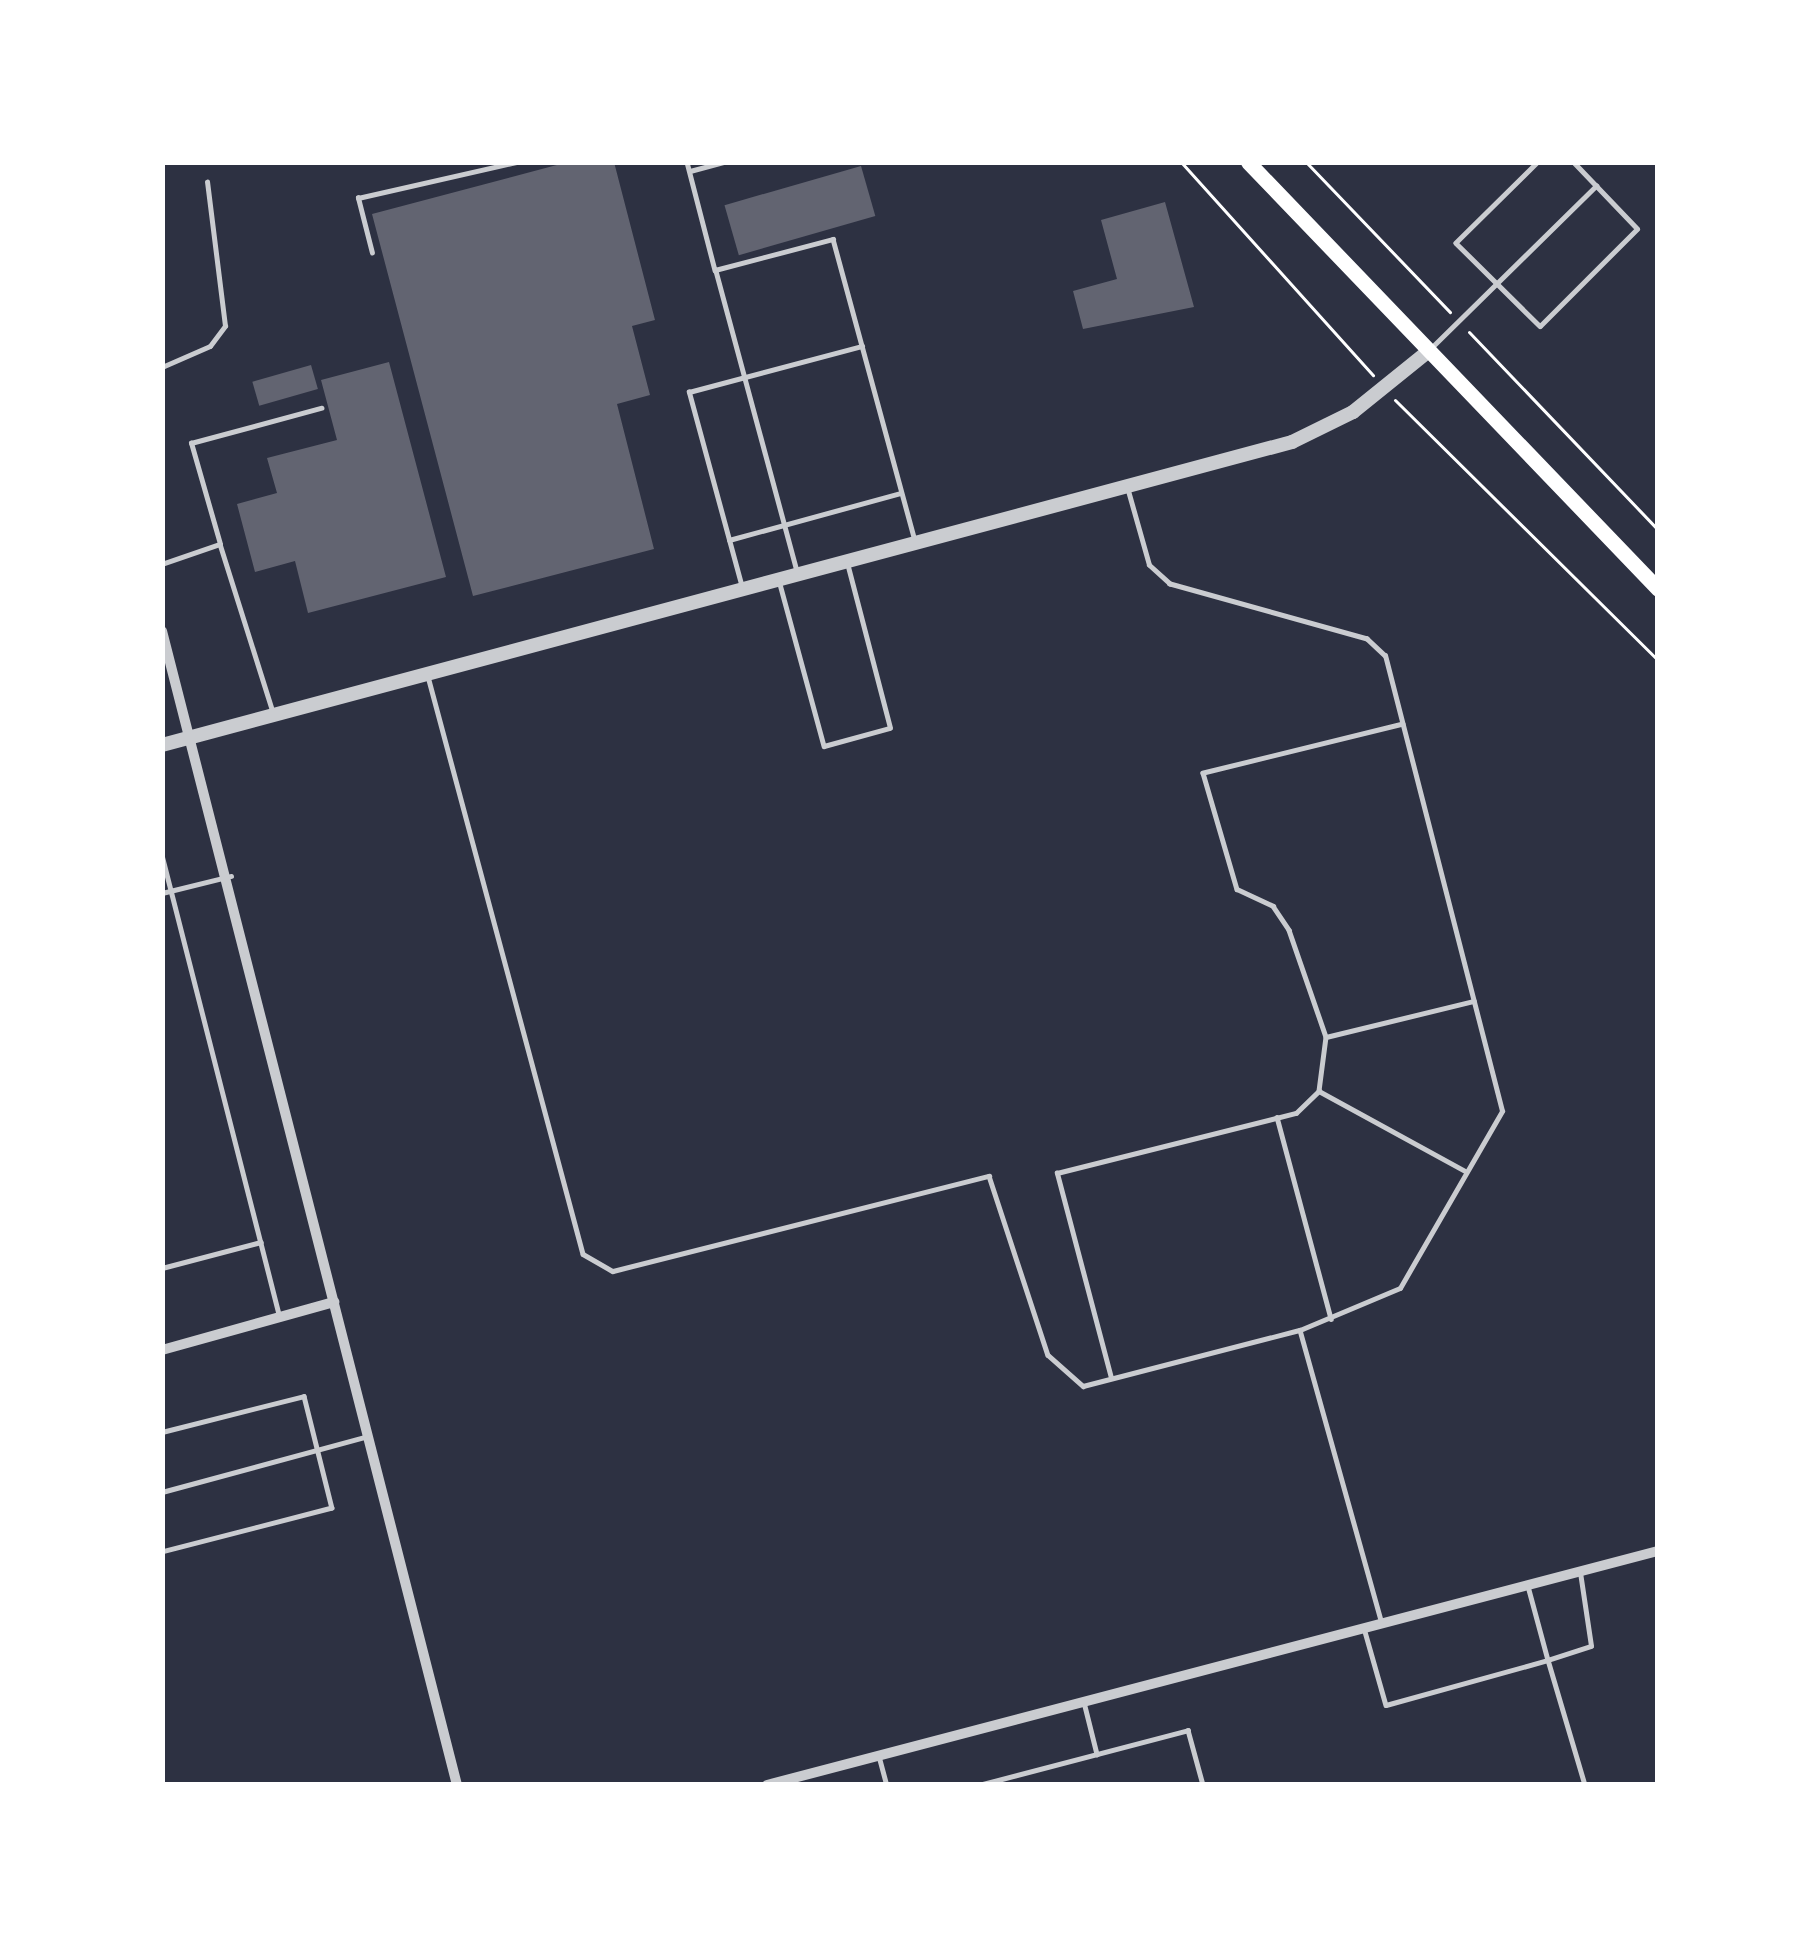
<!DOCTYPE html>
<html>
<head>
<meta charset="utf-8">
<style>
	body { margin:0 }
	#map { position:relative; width:1820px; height:1947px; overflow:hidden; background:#2d3142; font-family:Rubik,sans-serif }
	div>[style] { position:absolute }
	.building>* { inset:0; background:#626471; transform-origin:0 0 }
	.path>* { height:3px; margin:-1.5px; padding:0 1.5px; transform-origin:1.5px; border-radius:1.5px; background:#fff }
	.service>* { height:4.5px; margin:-2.25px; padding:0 2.25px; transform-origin:2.25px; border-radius:2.25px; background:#caccd0 }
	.minor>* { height:10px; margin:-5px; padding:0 5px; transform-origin:5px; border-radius:5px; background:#caccd0 }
	.tertiary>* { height:14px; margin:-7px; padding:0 7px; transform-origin:7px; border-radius:7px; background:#caccd0 }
	.secondary>* { height:15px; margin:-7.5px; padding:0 7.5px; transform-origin:7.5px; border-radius:7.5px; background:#fff }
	span { translate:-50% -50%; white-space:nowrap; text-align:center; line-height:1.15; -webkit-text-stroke:9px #fff; paint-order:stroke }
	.frame { position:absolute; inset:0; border:165px solid #fff; pointer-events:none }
</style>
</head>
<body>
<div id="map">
	<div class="building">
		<div style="clip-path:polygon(568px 162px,614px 162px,655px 320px,632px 326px,650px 395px,617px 404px,654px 549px,473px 596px,372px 214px)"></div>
		<div style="left:861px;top:166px;width:52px;height:142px;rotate:74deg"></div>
		<div style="clip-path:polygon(1165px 202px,1194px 307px,1083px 329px,1073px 291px,1117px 279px,1101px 220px)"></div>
		<div style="clip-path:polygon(389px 362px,446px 577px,308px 613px,295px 561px,255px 572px,237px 504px,277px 493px,267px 458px,337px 440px,321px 380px)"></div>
		<div style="left:311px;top:365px;width:25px;height:61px;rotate:74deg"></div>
	</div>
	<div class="path">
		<div style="left:1181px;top:162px;width:287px;rotate:48deg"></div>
		<div style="left:1306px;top:162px;width:208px;rotate:46.2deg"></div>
		<div style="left:1469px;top:332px;width:274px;rotate:46.3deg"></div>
		<div style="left:1395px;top:400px;width:370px;rotate:44.7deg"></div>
	</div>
	<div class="service">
		<div style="left:687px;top:162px;width:112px;rotate:75.5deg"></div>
		<div style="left:1538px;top:162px;width:115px;rotate:135.4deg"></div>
		<div style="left:1456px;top:243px;width:118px;rotate:44.7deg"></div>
		<div style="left:1540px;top:326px;width:137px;rotate:-45deg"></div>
		<div style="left:1637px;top:229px;width:93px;rotate:-133.7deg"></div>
		<div style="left:690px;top:171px;width:35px;rotate:-15deg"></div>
		<div style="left:372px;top:253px;width:57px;rotate:-104.3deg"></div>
		<div style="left:358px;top:198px;width:163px;rotate:-12.8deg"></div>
		<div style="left:1430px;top:349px;width:233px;rotate:-44.5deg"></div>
		<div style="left:162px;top:367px;width:52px;rotate:-23.6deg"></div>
		<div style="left:210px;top:346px;width:25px;rotate:-53deg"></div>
		<div style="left:225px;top:326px;width:145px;rotate:-97.1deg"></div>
		<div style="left:729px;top:540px;width:178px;rotate:-15.3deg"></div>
		<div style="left:220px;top:544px;width:105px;rotate:-106deg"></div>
		<div style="left:191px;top:443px;width:135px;rotate:-15.1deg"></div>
		<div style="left:162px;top:564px;width:61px;rotate:-19deg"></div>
		<div style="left:220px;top:544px;width:173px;rotate:72.5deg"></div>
		<div style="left:797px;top:573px;width:314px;rotate:-105.1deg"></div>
		<div style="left:715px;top:270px;width:122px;rotate:-14.7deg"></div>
		<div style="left:833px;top:239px;width:310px;rotate:74.8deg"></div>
		<div style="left:741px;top:584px;width:199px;rotate:-105.2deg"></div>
		<div style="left:689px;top:392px;width:179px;rotate:-14.9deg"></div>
		<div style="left:780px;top:584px;width:168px;rotate:74.8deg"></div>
		<div style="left:824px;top:746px;width:68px;rotate:-15.3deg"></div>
		<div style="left:890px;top:728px;width:166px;rotate:-104.6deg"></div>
		<div style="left:429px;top:680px;width:594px;rotate:74.98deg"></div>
		<div style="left:583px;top:1254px;width:34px;rotate:30deg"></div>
		<div style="left:613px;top:1271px;width:388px;rotate:-14.2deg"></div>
		<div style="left:989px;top:1176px;width:188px;rotate:71.8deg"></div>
		<div style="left:1048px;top:1355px;width:47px;rotate:41.5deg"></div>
		<div style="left:1083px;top:1386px;width:224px;rotate:-14.5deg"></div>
		<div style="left:1300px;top:1330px;width:108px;rotate:-22.8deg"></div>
		<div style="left:1400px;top:1288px;width:204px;rotate:-60deg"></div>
		<div style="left:1502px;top:1111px;width:470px;rotate:-104.4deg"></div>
		<div style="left:1385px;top:656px;width:25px;rotate:-137deg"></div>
		<div style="left:1367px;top:639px;width:205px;rotate:-164.4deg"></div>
		<div style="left:1170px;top:584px;width:28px;rotate:-138deg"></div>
		<div style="left:1149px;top:565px;width:81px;rotate:-105.8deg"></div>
		<div style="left:1403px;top:724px;width:206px;rotate:166.2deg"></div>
		<div style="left:1203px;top:773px;width:121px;rotate:73.7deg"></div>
		<div style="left:1237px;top:889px;width:40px;rotate:25deg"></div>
		<div style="left:1273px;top:906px;width:29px;rotate:56deg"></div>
		<div style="left:1289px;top:930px;width:113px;rotate:70.9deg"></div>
		<div style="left:1326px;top:1037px;width:152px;rotate:-13.7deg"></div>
		<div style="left:162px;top:855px;width:475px;rotate:75.7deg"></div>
		<div style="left:162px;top:893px;width:71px;rotate:-13.8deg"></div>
		<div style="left:1326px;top:1037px;width:54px;rotate:97.4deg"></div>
		<div style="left:1319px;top:1091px;width:166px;rotate:28.7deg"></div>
		<div style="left:1277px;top:1117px;width:209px;rotate:75deg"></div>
		<div style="left:162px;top:1268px;width:102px;rotate:-14.7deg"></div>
		<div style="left:1300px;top:1330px;width:305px;rotate:74.4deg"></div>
		<div style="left:1111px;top:1378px;width:212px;rotate:-104.8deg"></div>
		<div style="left:1057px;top:1173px;width:246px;rotate:-14.1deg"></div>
		<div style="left:1296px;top:1113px;width:32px;rotate:-44deg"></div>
		<div style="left:162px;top:1432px;width:146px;rotate:-14.2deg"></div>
		<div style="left:304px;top:1396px;width:115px;rotate:76deg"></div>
		<div style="left:332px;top:1508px;width:176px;rotate:165.5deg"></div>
		<div style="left:162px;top:1492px;width:210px;rotate:-15.2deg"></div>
		<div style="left:1528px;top:1586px;width:77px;rotate:74.9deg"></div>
		<div style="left:1548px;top:1660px;width:45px;rotate:-18deg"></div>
		<div style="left:1591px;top:1646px;width:75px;rotate:-98.5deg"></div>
		<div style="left:1364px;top:1628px;width:80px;rotate:74.1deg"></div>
		<div style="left:1386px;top:1705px;width:168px;rotate:-15.5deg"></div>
		<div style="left:1548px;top:1660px;width:130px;rotate:73.5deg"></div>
		<div style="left:1084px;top:1702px;width:54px;rotate:76deg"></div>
		<div style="left:879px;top:1756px;width:30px;rotate:75deg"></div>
		<div style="left:979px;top:1785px;width:216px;rotate:-14.7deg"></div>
		<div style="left:1188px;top:1730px;width:57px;rotate:74.7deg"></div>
	</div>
	<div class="minor">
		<div style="left:162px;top:631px;width:1191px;rotate:75.66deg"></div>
		<div style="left:162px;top:1350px;width:179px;rotate:-15.6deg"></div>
		<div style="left:767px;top:1785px;width:921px;rotate:-14.72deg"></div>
	</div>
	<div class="tertiary">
		<div style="left:162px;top:745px;width:1170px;rotate:-15.01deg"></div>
		<div style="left:1292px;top:442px;width:68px;rotate:-26.2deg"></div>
		<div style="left:1353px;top:412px;width:94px;rotate:-38.9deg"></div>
	</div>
	<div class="secondary">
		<div style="left:1248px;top:162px;width:592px;rotate:46.16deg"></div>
	</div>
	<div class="frame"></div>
</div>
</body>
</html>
